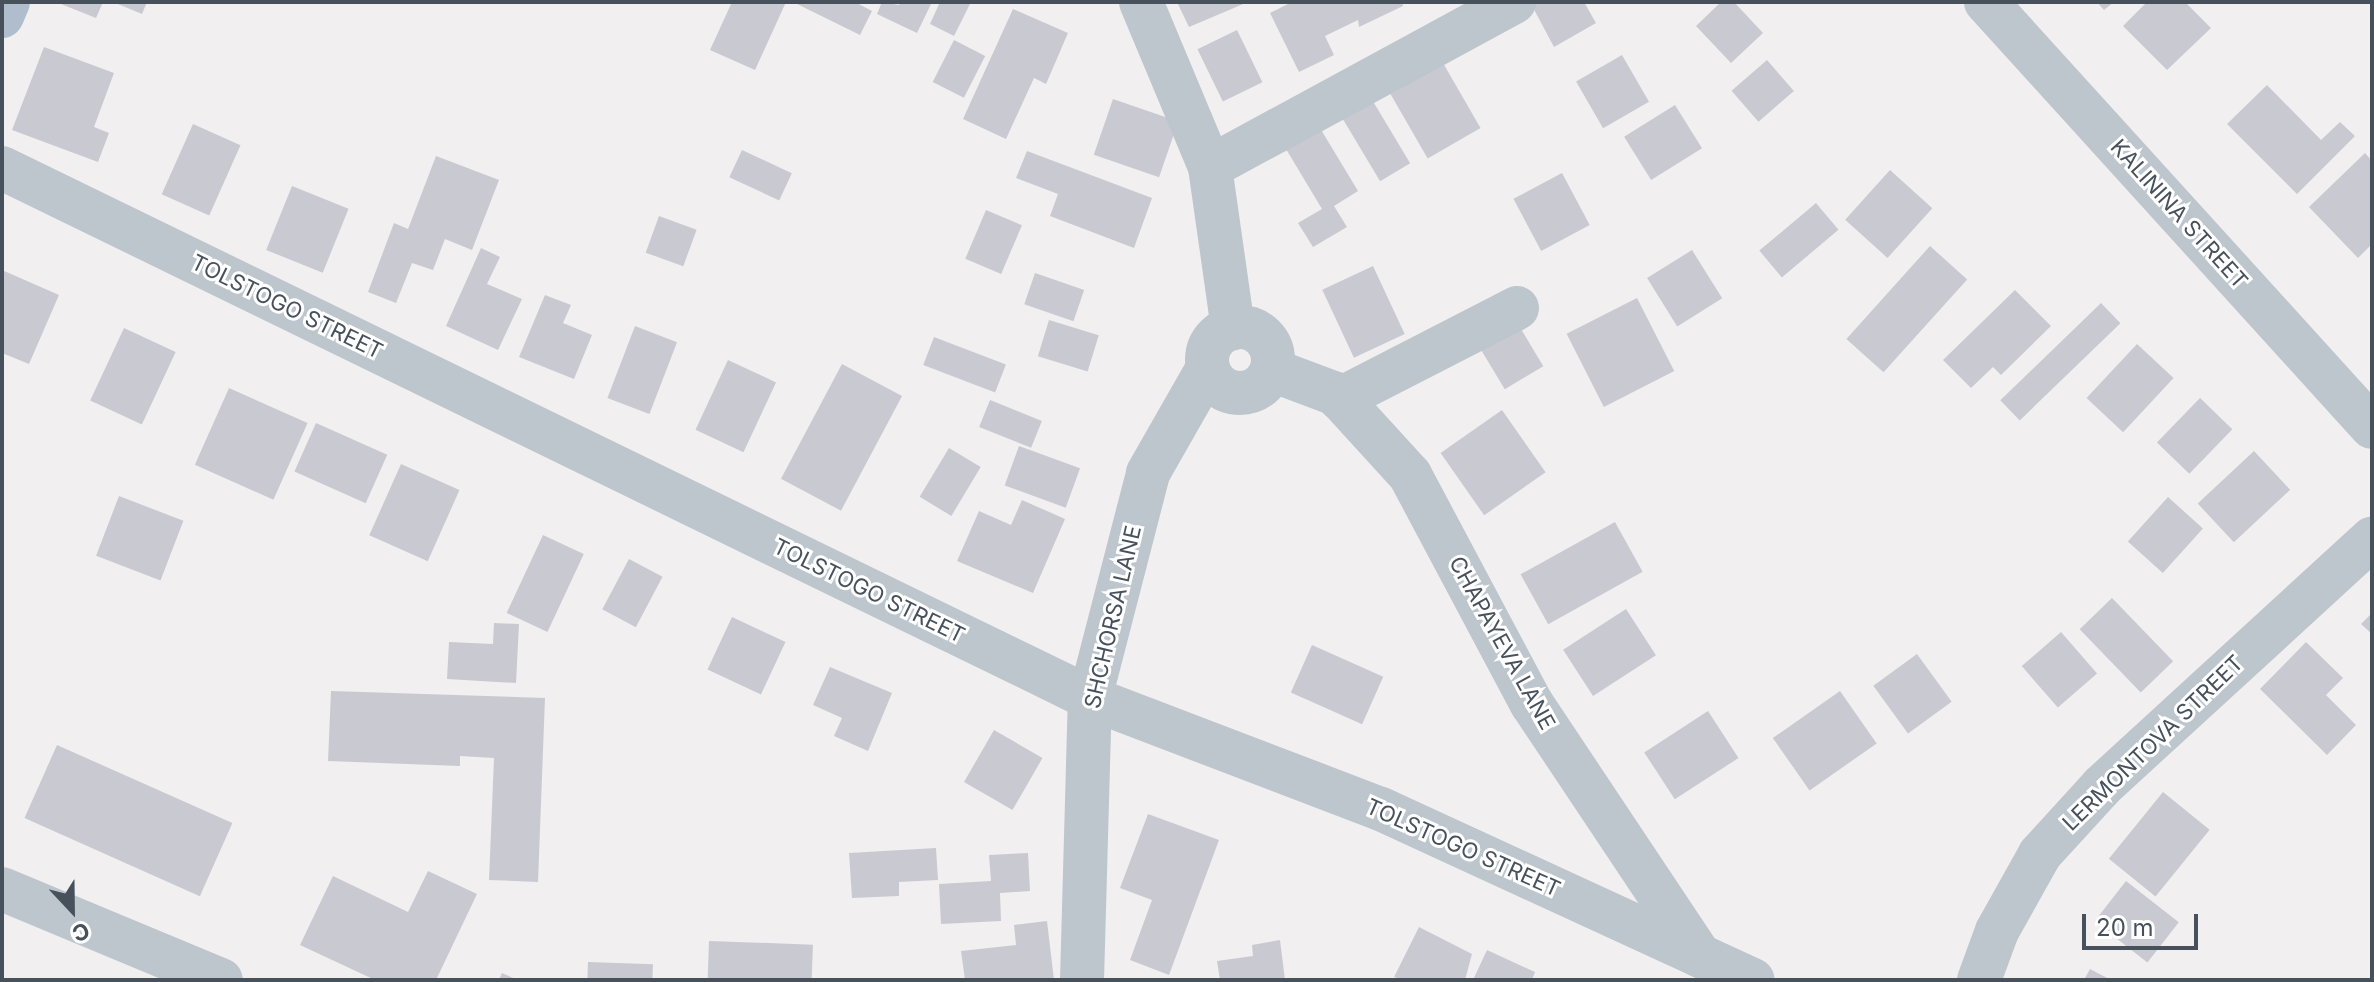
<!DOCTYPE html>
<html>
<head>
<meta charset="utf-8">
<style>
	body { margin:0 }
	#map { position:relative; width:2374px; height:982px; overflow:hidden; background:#f1efef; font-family:Inter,sans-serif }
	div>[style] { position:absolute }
	.building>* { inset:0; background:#c9cad1; transform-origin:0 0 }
	.minor>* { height:44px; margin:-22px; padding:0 22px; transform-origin:22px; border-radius:22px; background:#bdc5cd }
	.minor>.ring { margin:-22px; padding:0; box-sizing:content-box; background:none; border:44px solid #bdc5cd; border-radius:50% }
	.major>* { height:44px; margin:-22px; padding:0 22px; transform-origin:22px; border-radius:22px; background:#afbdcd }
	span { translate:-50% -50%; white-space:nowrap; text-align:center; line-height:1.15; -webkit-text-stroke:6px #fff; paint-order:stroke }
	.street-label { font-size:22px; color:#47515c }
	.frame { position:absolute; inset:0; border:4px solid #47515c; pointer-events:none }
	.north { position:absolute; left:32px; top:870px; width:80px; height:80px; -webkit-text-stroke:6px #fff; paint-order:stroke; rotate:158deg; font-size:22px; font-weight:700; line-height:32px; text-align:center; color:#47515c }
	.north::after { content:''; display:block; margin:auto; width:28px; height:36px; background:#47515c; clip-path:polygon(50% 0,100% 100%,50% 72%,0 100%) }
	.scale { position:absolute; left:2082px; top:914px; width:116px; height:36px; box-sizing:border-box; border:4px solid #47515c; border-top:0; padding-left:10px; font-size:24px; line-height:28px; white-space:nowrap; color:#47515c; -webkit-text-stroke:6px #fff; paint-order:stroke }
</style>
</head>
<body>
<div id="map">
	<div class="building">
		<div style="clip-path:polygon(56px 2px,103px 2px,96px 18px)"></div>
		<div style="clip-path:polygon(113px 2px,147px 2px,142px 14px)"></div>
		<div style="clip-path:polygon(732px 2px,786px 2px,755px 70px,710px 50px)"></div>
		<div style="clip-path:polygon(793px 2px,855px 2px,872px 11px,860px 35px)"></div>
		<div style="clip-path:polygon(882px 2px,899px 5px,900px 2px,932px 2px,917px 33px,877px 14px)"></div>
		<div style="clip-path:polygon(940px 2px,971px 2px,954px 36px,930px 24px)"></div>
		<div style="clip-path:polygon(1177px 2px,1248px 2px,1189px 27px)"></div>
		<div style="clip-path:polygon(1292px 2px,1402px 2px,1403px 6px,1359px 27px,1358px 20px,1325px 36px,1334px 55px,1299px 72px,1270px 13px)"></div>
		<div style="clip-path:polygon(1530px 2px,1584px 2px,1596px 23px,1554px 47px)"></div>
		<div style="clip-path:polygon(1721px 2px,1734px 2px,1763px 33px,1731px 63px,1696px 26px)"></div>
		<div style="clip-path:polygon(2097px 2px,2114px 2px,2104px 10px)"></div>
		<div style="clip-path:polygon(2147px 2px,2185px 2px,2211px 28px,2167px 70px,2123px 26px)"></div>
		<div style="clip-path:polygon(1013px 9px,1068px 33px,1046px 84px,1034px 78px,1006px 139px,963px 119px)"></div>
		<div style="left:1237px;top:30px;width:58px;height:44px;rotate:64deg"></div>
		<div style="left:954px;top:40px;width:35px;height:47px;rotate:27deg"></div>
		<div style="clip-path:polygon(44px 47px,114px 73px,94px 127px,109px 133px,98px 162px,12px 130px)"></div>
		<div style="left:1622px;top:55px;width:54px;height:53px;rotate:60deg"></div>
		<div style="left:1439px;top:56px;width:83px;height:61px;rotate:60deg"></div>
		<div style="left:1767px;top:60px;width:41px;height:47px;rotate:49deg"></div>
		<div style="clip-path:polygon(2267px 85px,2321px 140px,2340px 122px,2355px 136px,2297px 194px,2227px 124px)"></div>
		<div style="left:1371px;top:98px;width:76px;height:35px;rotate:59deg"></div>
		<div style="left:1113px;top:99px;width:69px;height:59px;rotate:19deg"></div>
		<div style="left:1675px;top:105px;width:51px;height:60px;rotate:58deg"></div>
		<div style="left:193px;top:124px;width:52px;height:77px;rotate:24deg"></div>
		<div style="clip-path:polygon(1320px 128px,1358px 191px,1334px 206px,1347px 227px,1313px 247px,1298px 223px,1322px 209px,1286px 149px)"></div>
		<div style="left:742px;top:150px;width:55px;height:30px;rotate:25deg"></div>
		<div style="clip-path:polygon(1027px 151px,1152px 198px,1134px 248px,1050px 216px,1058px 194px,1016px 178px)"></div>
		<div style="clip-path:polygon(2365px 153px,2372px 161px,2372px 244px,2358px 258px,2309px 207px)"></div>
		<div style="clip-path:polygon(436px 156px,499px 180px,472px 250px,445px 239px,433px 270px,412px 263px,396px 303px,368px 292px,394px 223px,408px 229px)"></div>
		<div style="left:1890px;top:170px;width:57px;height:67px;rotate:42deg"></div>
		<div style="left:1562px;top:173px;width:59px;height:55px;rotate:62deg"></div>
		<div style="left:292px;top:186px;width:61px;height:69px;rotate:22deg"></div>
		<div style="left:1816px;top:203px;width:35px;height:74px;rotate:50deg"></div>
		<div style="left:986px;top:210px;width:39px;height:53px;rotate:23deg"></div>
		<div style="left:659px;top:216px;width:40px;height:39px;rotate:20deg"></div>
		<div style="left:1930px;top:246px;width:50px;height:125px;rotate:42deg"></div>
		<div style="clip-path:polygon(481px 248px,500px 257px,487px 284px,522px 299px,498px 350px,446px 326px)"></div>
		<div style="left:1692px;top:250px;width:57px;height:53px;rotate:58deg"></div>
		<div style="left:1373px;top:266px;width:75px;height:56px;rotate:65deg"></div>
		<div style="clip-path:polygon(2px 270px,59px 295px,29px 364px,2px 353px)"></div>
		<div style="left:1035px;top:273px;width:52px;height:33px;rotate:19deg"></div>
		<div style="clip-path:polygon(2015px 290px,2051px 326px,2001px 375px,1993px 367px,1971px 388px,1943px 360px)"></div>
		<div style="clip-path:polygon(545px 295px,571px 305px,563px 323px,592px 335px,574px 379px,519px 357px)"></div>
		<div style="left:1637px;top:298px;width:82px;height:79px;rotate:63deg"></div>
		<div style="left:2101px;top:303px;width:28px;height:140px;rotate:46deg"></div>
		<div style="left:1515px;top:319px;width:55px;height:45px;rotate:59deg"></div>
		<div style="left:1049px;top:320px;width:52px;height:38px;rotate:17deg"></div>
		<div style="left:635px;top:326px;width:45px;height:77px;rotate:21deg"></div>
		<div style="left:124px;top:328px;width:57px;height:80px;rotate:25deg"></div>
		<div style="left:934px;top:337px;width:77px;height:30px;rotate:21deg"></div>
		<div style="left:2137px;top:344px;width:50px;height:74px;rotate:43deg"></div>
		<div style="left:728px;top:360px;width:53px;height:77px;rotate:25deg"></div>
		<div style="left:842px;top:364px;width:68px;height:130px;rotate:28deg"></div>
		<div style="left:229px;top:388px;width:86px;height:84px;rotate:24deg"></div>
		<div style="left:2200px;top:398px;width:45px;height:62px;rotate:44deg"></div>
		<div style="left:990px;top:400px;width:56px;height:29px;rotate:22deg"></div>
		<div style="left:1502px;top:410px;width:76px;height:75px;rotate:55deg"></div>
		<div style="left:316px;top:423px;width:78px;height:53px;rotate:24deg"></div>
		<div style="left:1019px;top:446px;width:65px;height:42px;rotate:20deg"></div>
		<div style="left:949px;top:448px;width:37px;height:57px;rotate:31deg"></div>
		<div style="left:2254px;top:451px;width:53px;height:77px;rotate:47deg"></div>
		<div style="left:401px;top:464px;width:64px;height:78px;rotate:24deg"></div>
		<div style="left:119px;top:496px;width:69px;height:64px;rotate:21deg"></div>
		<div style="left:2168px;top:497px;width:47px;height:60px;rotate:42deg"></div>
		<div style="clip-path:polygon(1022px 500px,1065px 519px,1033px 593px,957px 561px,979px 511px,1011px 525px)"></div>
		<div style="left:1615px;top:522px;width:57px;height:108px;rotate:61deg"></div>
		<div style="left:543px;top:535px;width:45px;height:86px;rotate:25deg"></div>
		<div style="left:629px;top:559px;width:38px;height:57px;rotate:28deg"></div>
		<div style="left:2112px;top:598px;width:88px;height:45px;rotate:46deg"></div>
		<div style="left:1626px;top:609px;width:55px;height:75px;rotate:57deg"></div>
		<div style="clip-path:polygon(2372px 613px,2372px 634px,2361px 624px)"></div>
		<div style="left:732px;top:617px;width:59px;height:58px;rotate:25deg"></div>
		<div style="clip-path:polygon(494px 623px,519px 624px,516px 683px,447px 679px,449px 642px,493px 644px)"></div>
		<div style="left:2061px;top:632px;width:55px;height:52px;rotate:49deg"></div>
		<div style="clip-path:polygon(2306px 642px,2343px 678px,2326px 695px,2356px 725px,2327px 755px,2260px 689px)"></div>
		<div style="left:1312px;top:645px;width:78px;height:52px;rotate:24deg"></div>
		<div style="left:1917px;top:654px;width:59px;height:54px;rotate:54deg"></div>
		<div style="clip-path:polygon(830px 667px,892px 693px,868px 751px,834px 736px,842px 718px,813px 705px)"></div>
		<div style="clip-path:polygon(331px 691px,545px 698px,538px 882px,489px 880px,494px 758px,460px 756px,460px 766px,328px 761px)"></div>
		<div style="left:1840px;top:691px;width:64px;height:82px;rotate:55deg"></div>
		<div style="left:1708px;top:711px;width:56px;height:76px;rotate:57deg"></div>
		<div style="left:994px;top:730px;width:56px;height:60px;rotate:30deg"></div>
		<div style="left:57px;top:745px;width:192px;height:80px;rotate:24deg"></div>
		<div style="left:2163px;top:792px;width:60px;height:86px;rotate:39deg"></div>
		<div style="clip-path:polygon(1148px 814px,1219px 840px,1169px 975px,1130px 960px,1152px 900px,1120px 888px)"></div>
		<div style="clip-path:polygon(936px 848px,938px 880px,899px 882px,899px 896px,852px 898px,849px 853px)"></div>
		<div style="clip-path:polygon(1028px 853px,1030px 891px,1000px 893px,1001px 921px,941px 924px,939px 884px,991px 881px,989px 855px)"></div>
		<div style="clip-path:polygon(428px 871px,477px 894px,436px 980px,375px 980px,300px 945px,333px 876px,408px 912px)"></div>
		<div style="left:2126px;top:881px;width:67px;height:51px;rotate:38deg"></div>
		<div style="clip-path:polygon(1047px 921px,1054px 980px,965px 980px,961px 951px,1016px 945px,1014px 925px)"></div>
		<div style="clip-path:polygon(1419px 927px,1472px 954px,1465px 980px,1404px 980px,1394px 977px)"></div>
		<div style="clip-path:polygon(1280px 940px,1285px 980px,1220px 980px,1217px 961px,1253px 956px,1252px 945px)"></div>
		<div style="left:709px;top:941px;width:104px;height:39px;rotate:2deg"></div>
		<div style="clip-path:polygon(1487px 950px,1535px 972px,1532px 980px,1473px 980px)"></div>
		<div style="left:588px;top:962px;width:65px;height:18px;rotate:2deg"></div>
		<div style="clip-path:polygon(2090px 969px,2111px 980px,2084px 980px)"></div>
		<div style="clip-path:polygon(502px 973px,518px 980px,499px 980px)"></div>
	</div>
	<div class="minor">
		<div style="left:1141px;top:2px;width:179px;rotate:67.3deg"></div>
		<div style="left:1210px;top:167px;width:163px;rotate:81.9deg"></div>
		<div style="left:1986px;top:2px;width:574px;rotate:47.75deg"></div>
		<div style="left:1210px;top:167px;width:346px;rotate:-28.5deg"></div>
		<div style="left:2px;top:168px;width:1210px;rotate:25.97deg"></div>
		<div style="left:1090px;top:698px;width:311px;rotate:20.9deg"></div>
		<div style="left:1381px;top:809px;width:409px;rotate:24.7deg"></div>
		<div class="ring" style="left:1207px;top:327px;width:22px;height:22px"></div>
		<div style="left:1272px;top:370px;width:68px;rotate:20.6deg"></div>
		<div style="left:1336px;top:394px;width:110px;rotate:47.6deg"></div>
		<div style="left:1410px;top:475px;width:259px;rotate:62deg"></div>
		<div style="left:1532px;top:704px;width:303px;rotate:56.3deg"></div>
		<div style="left:1340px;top:399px;width:199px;rotate:-27.2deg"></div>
		<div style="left:2px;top:889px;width:237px;rotate:22.6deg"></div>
		<div style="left:1082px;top:980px;width:282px;rotate:-88.4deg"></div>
		<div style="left:1090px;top:698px;width:232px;rotate:-75.5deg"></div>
		<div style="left:1148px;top:473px;width:121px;rotate:-60.3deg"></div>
		<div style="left:1979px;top:980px;width:52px;rotate:-69.8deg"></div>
		<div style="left:1997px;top:931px;width:88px;rotate:-60.8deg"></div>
		<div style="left:2040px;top:854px;width:92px;rotate:-47.6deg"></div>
		<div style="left:2102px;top:786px;width:366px;rotate:-42.5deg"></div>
	</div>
	<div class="major">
		<div style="left:2px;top:16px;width:15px;rotate:-67deg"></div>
	</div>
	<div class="street-label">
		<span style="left:2179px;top:214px;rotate:48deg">KALININA STREET</span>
		<span style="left:287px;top:307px;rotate:26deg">TOLSTOGO STREET</span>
		<span style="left:869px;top:591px;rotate:26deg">TOLSTOGO STREET</span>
		<span style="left:1113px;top:617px;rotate:-77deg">SHCHORSA LANE</span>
		<span style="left:1502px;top:643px;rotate:61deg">CHAPAYEVA LANE</span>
		<span style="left:2153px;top:743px;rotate:-44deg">LERMONTOVA STREET</span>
		<span style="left:1463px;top:848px;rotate:24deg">TOLSTOGO STREET</span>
	</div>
	<div class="frame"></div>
	<div class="north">С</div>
	<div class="scale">20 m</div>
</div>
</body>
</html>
